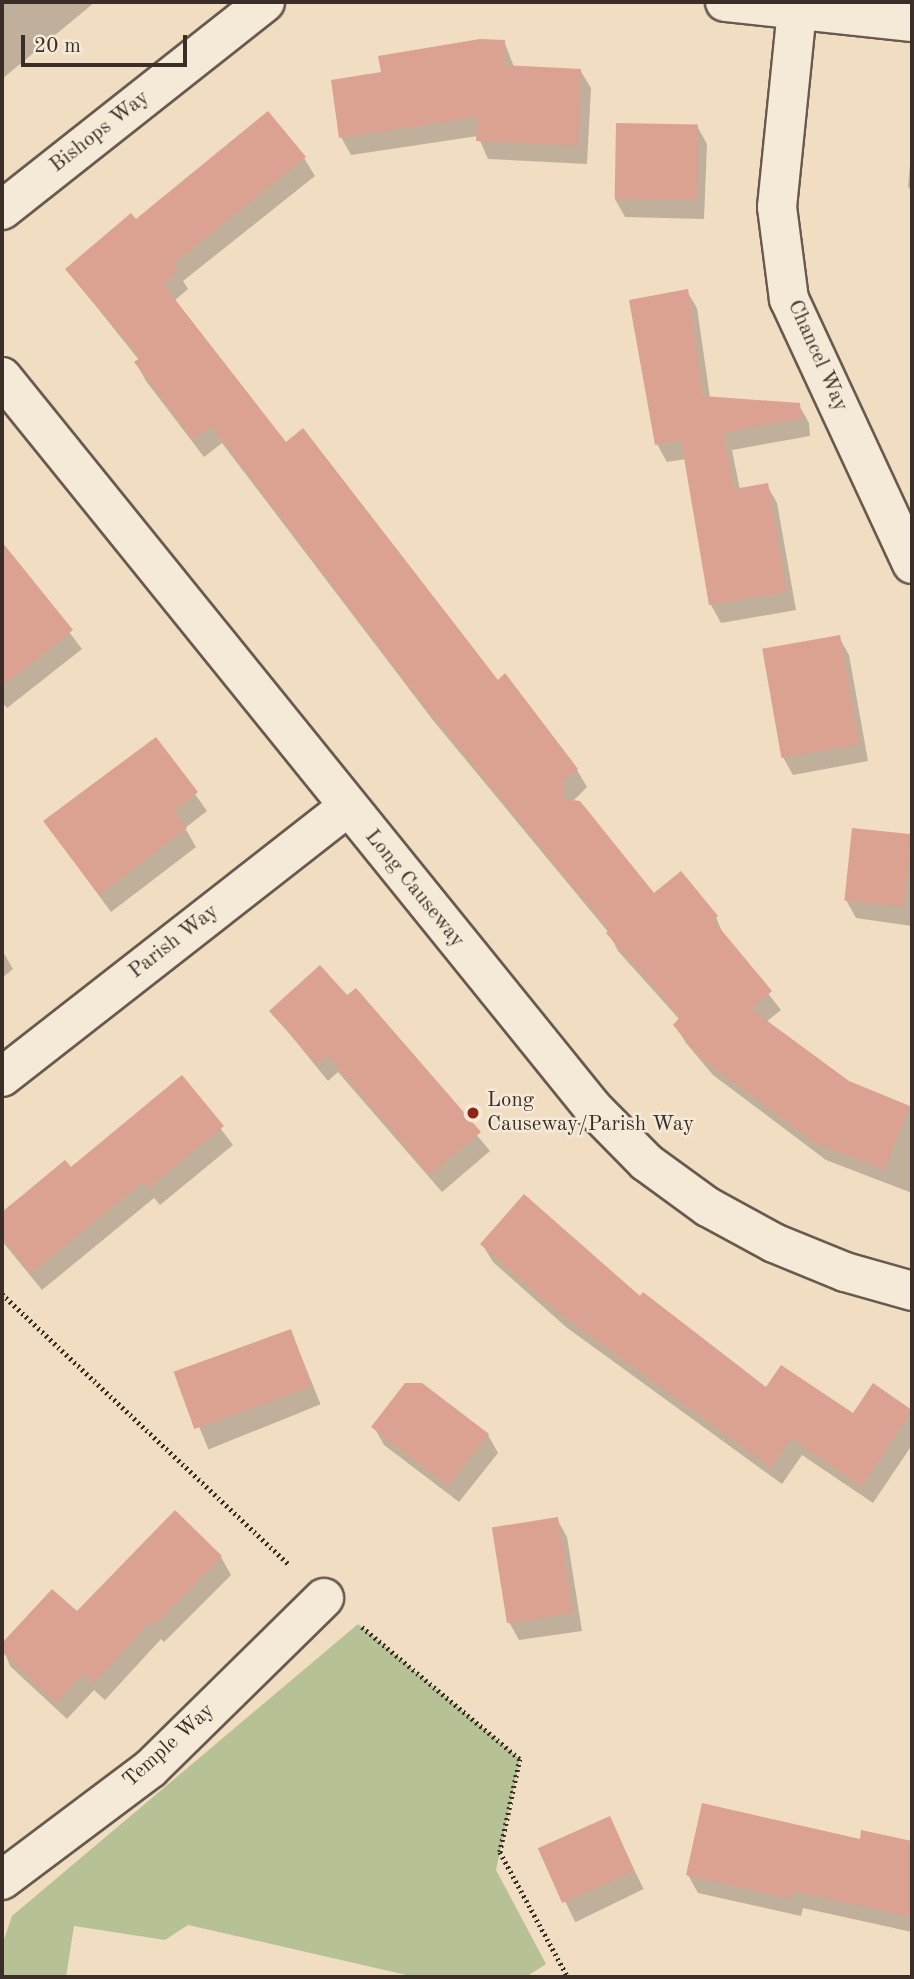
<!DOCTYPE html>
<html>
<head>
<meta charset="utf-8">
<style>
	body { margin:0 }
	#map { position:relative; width:914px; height:1979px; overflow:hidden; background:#f0ddc2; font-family:"Old Standard TT",serif }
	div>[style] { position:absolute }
	.green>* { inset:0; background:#b6c296 }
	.shadow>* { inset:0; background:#0003; transform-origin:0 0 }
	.building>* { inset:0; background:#dca291; transform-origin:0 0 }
	.path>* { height:4.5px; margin-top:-2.25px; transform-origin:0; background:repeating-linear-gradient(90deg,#3b2e28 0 2px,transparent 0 5.5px) }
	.roads { filter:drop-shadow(2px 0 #685a4e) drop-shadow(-2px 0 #685a4e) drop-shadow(0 2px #685a4e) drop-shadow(0 -2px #685a4e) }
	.minor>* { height:38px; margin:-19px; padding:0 19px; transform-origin:19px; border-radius:19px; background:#f5e9d7 }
	.dots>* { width:19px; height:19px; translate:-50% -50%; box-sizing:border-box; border:4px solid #f5e9d7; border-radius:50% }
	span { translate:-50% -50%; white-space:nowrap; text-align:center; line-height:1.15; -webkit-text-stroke:5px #f5e9d7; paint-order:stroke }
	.street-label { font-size:21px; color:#3b2e28 }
	.poi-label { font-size:21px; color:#3b2e28 }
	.left { translate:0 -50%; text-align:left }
	.frame { position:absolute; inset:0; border:4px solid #3b2e28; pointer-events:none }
	.scale { position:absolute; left:21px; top:35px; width:166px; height:32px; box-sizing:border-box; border:4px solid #3b2e28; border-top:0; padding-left:9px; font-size:21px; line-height:24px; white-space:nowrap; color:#3b2e28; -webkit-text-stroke:5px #f5e9d7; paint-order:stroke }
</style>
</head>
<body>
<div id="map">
	<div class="green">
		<div style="clip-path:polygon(358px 1624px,520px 1759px,496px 1870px,546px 1964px,526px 1977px,415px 1977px,188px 1925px,165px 1940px,74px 1926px,66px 1977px,2px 1977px,2px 1945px,12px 1916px)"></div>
	</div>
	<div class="shadow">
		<div style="clip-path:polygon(2px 2px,95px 2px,2px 79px)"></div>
		<div style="clip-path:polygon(504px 41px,514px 67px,580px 70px,591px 88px,587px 164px,488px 159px,478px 136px,351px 155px,341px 137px,383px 74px)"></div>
		<div style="clip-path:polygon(697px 126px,707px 144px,704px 219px,625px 217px,615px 199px)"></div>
		<div style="clip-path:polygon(912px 145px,912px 194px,908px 186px)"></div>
		<div style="clip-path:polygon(304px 158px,315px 176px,183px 281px,188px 289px,174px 301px,286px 445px,577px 770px,587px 787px,572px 802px,654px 895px,716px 917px,724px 937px,781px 1010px,766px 1022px,848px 1083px,912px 1108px,912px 1193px,826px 1160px,713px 1075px,686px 1043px,675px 1025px,680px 1020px,618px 951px,609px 933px,432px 719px,222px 443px,204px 457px,146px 381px,136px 363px,139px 360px,67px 270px,136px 221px)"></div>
		<div style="clip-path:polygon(687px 291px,697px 308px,710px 398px,799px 405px,809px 423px,810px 436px,732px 450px,740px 490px,767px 485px,777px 503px,796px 610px,721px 623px,711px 605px,686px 459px,667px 462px,657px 444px)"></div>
		<div style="clip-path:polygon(2px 544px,82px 649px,7px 708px,2px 702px)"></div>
		<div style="clip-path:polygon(839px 637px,849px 655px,868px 761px,793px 775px,783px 757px)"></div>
		<div style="clip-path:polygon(156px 739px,207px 811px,185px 828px,196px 847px,111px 912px,45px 822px)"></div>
		<div style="clip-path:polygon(854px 830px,912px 838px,912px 926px,856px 918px,846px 900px)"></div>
		<div style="clip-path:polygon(2px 950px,13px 969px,2px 978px)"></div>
		<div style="clip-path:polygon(356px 990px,490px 1151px,442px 1192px,338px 1072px,328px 1081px,271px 1011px,347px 998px)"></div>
		<div style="clip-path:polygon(182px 1078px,233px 1145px,160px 1205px,154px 1198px,42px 1290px,2px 1241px,2px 1215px,65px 1163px,71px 1169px)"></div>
		<div style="clip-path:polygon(482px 1244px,640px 1299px,767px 1390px,853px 1415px,873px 1386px,912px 1412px,912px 1445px,873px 1503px,802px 1455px,782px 1484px,566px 1327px,493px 1262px)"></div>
		<div style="left:291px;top:1331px;width:79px;height:121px;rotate:68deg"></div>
		<div style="clip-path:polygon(374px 1427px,488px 1435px,498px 1453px,459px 1502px,384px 1445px)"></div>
		<div style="clip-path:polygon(175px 1512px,221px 1557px,231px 1575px,164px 1642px,161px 1639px,105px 1700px,94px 1690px,67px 1719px,10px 1666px,2px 1646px,52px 1591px,77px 1614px)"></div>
		<div style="clip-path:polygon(557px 1519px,567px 1537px,582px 1631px,519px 1640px,509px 1622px)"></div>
		<div style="left:609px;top:1818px;width:79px;height:76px;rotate:64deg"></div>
		<div style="clip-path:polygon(863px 1832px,912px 1843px,912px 1932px,803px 1908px,801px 1916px,698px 1893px,688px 1875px,861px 1841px)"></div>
	</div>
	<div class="building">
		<div style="clip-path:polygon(480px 39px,505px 40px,504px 65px,581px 69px,578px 146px,476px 141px,477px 117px,339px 138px,331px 80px,381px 72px,378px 56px)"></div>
		<div style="clip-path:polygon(268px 111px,306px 157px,173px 264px,179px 270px,163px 284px,286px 442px,303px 428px,498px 680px,505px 673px,578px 769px,563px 780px,564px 799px,580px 801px,654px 893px,681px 871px,718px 916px,713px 920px,772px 991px,751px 1009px,849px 1081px,910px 1106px,884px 1170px,815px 1143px,700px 1057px,673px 1025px,680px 1017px,606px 933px,609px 930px,420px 701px,211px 426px,193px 440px,134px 362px,140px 358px,65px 269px,131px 213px,136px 219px)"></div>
		<div style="left:616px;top:123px;width:82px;height:76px;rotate:1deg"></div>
		<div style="clip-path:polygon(688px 289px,703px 396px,800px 403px,801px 418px,723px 433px,734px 489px,768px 483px,787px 592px,709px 605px,681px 440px,655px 445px,629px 300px)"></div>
		<div style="clip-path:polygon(2px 542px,73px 630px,2px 686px)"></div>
		<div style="left:840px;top:635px;width:111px;height:79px;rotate:80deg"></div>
		<div style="clip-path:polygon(156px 737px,198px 792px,174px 811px,187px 828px,99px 895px,43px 821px)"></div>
		<div style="left:852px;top:828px;width:60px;height:73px;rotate:6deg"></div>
		<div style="clip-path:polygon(320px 965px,347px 995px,356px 988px,481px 1132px,430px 1175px,327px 1055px,317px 1064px,269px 1011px)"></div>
		<div style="clip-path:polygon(182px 1075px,224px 1126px,148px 1188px,143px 1182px,31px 1273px,2px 1238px,2px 1212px,65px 1160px,71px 1167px)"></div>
		<div style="clip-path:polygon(524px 1194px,640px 1296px,643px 1292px,766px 1387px,781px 1365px,853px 1413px,873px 1383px,912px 1410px,862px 1487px,791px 1438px,771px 1468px,554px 1309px,480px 1244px)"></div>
		<div style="left:291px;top:1329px;width:61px;height:125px;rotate:70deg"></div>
		<div style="clip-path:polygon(405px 1383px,422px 1383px,489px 1434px,448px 1486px,371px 1427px)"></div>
		<div style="clip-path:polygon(175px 1510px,222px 1556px,153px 1626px,150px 1622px,94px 1683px,83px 1673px,56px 1703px,2px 1652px,2px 1643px,52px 1589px,77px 1611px)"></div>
		<div style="left:558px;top:1517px;width:97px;height:67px;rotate:81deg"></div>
		<div style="clip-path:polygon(702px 1803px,860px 1839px,861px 1830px,912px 1841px,912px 1917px,793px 1891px,791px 1899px,686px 1875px)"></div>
		<div style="left:610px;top:1816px;width:60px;height:79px;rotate:66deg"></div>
	</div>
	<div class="path">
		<div style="left:2px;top:1294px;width:394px;rotate:43.3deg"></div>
		<div style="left:362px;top:1627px;width:206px;rotate:39.9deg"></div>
		<div style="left:520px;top:1759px;width:95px;rotate:102.1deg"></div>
		<div style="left:500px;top:1852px;width:142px;rotate:61.5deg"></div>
	</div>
	<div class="roads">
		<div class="minor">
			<div style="left:725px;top:2px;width:188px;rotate:6.1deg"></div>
			<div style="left:797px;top:10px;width:198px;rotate:95.8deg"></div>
			<div style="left:777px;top:207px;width:93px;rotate:82.6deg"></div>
			<div style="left:789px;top:299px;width:292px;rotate:65.1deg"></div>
			<div style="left:2px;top:210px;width:335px;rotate:-38.3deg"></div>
			<div style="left:2px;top:377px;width:939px;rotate:51.05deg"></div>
			<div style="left:592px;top:1107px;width:77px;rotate:45.5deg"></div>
			<div style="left:646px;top:1162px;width:77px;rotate:36deg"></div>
			<div style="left:708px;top:1207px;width:75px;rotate:28.6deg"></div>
			<div style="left:774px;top:1243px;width:77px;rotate:22.2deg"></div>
			<div style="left:845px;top:1272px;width:70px;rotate:15.8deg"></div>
			<div style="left:2px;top:1077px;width:438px;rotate:-38deg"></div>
			<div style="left:2px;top:1880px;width:185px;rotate:-36.9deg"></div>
			<div style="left:150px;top:1769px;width:244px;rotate:-44.5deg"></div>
		</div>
	</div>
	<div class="dots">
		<div style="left:473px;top:1113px;background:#8f2418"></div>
	</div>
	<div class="street-label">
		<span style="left:100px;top:132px;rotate:-38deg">Bishops Way</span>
		<span style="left:817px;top:356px;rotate:66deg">Chancel Way</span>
		<span style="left:414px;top:889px;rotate:51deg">Long Causeway</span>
		<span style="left:174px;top:942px;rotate:-38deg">Parish Way</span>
		<span style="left:169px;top:1746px;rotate:-42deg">Temple Way</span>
	</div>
	<div class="poi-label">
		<span class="left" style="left:487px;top:1113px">Long<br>Causeway/Parish Way</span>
	</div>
	<div class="frame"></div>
	<div class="scale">20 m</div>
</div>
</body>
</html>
